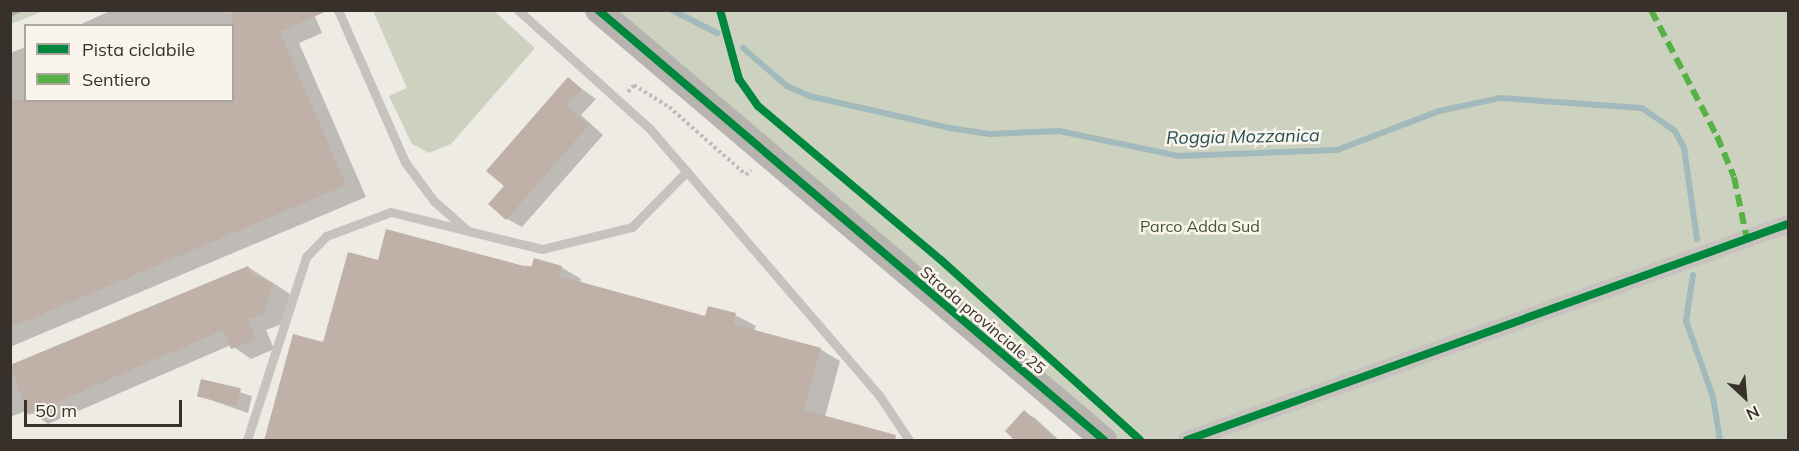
<!DOCTYPE html>
<html>
<head>
<meta charset="utf-8">
<style>
	body { margin:0 }
	#map { position:relative; width:1799px; height:451px; overflow:hidden; background:#eeeae4; font-family:Mulish,sans-serif }
	div>[style] { position:absolute }
	.green>* { inset:0; background:#cdd2c0 }
	.shadow>* { inset:0; background:#0003 }
	.stream>* { height:6px; margin:-3px; padding:0 3px; transform-origin:3px; border-radius:3px; background:#a2babc }
	.building>* { inset:0; background:#c0b1a8; transform-origin:0 0 }
	.path>* { height:4px; margin-top:-2px; transform-origin:0; background:repeating-linear-gradient(90deg,#bfbbb6 0 3px,transparent 0 6px) }
	.lane>* { height:9px; margin:-4.5px; padding:0 4.5px; transform-origin:4.5px; border-radius:4.5px; background:#c7c2bd }
	.street>* { height:18px; margin:-9px; padding:0 9px; transform-origin:9px; border-radius:9px; background:#c7c2bd }
	.secondary>* { height:26px; margin:-13px; padding:0 13px; transform-origin:13px; border-radius:13px; background:#b7b3ae }
	.quiet>* { height:6px; margin-top:-3px; transform-origin:0; background:repeating-linear-gradient(90deg,#56b246 0 12px,transparent 0 18px) }
	.cycleway>* { height:8px; margin:-4px; padding:0 4px; transform-origin:4px; border-radius:4px; background:#00873e }
	span { translate:-50% -50%; white-space:nowrap; text-align:center; line-height:1.15; -webkit-text-stroke:5px #f9f5ed; paint-order:stroke }
	.park-label { font-size:16px; color:#445331 }
	.street-label { font-size:16px; color:#38302b }
	.water-label { font-size:18px; color:#254d55; font-style:italic }
	.frame { position:absolute; inset:0; border:12px solid #38302b; pointer-events:none }
	.legend { position:absolute; left:24px; top:24px; width:210px; height:78px; box-sizing:border-box; background:#f9f5ed; border:2px solid #aca69f; margin:0; padding:8px 10px; list-style:none; font-size:18px; color:#38302b }
	.legend li { display:flex; align-items:center; gap:12px; height:30px }
	.legend b { width:30px; border:2px solid #aca69f }
	.north { position:absolute; left:1715px; top:367px; width:60px; height:60px; -webkit-text-stroke:4px #f9f5ed; paint-order:stroke; rotate:154deg; font-size:16px; font-weight:700; line-height:24px; text-align:center; color:#38302b }
	.north::after { content:''; display:block; margin:auto; width:21px; height:27px; background:#38302b; clip-path:polygon(50% 0,100% 100%,50% 72%,0 100%) }
	.scale { position:absolute; left:24px; top:400px; width:158px; height:27px; box-sizing:border-box; border:3px solid #38302b; border-top:0; padding-left:8px; font-size:18px; line-height:21px; white-space:nowrap; color:#38302b; -webkit-text-stroke:4px #f9f5ed; paint-order:stroke }
</style>
</head>
<body>
<div id="map">
	<div class="green">
		<div style="clip-path:polygon(11px 10px,44px 10px,44px 11px,11px 24px)"></div>
		<div style="clip-path:polygon(373px 11px,494px 11px,535px 48px,451px 144px,429px 153px,412px 144px,389px 96px,407px 88px)"></div>
		<div style="clip-path:polygon(611px 11px,1788px 11px,1788px 440px,1115px 440px)"></div>
	</div>
	<div class="shadow">
		<div style="clip-path:polygon(10px 10px,25px 10px,10px 17px)"></div>
		<div style="clip-path:polygon(112px 10px,314px 14px,322px 33px,299px 43px,366px 197px,10px 347px,10px 53px,26px 47px,26px 100px,232px 100px,232px 26px,77px 26px)"></div>
		<div style="clip-path:polygon(568px 79px,596px 99px,581px 115px,603px 135px,522px 227px,507px 219px,506px 186px)"></div>
		<div style="clip-path:polygon(379px 262px,561px 267px,581px 279px,580px 283px,706px 318px,735px 315px,756px 326px,754px 331px,820px 349px,840px 361px,825px 417px,899px 440px,265px 440px)"></div>
		<div style="clip-path:polygon(248px 267px,290px 294px,282px 324px,266px 330px,274px 349px,251px 359px,231px 345px,48px 424px,28px 410px,10px 417px,10px 369px)"></div>
		<div style="clip-path:polygon(203px 381px,252px 396px,248px 413px,199px 396px)"></div>
		<div style="clip-path:polygon(1024px 412px,1035px 418px,1059px 440px,1018px 440px)"></div>
	</div>
	<div class="stream">
		<div style="left:672px;top:10px;width:51px;rotate:27.1deg"></div>
		<div style="left:743px;top:48px;width:58px;rotate:40.8deg"></div>
		<div style="left:787px;top:86px;width:24px;rotate:24deg"></div>
		<div style="left:809px;top:96px;width:145px;rotate:12.8deg"></div>
		<div style="left:950px;top:128px;width:40px;rotate:8.5deg"></div>
		<div style="left:990px;top:134px;width:69px;rotate:-2.5deg"></div>
		<div style="left:1059px;top:131px;width:123px;rotate:11.8deg"></div>
		<div style="left:1179px;top:156px;width:158px;rotate:-2.2deg"></div>
		<div style="left:1337px;top:150px;width:109px;rotate:-20.9deg"></div>
		<div style="left:1439px;top:111px;width:62px;rotate:-12deg"></div>
		<div style="left:1500px;top:98px;width:142px;rotate:4deg"></div>
		<div style="left:1642px;top:108px;width:40px;rotate:34.9deg"></div>
		<div style="left:1675px;top:131px;width:19px;rotate:62deg"></div>
		<div style="left:1684px;top:148px;width:92px;rotate:81.9deg"></div>
		<div style="left:1693px;top:275px;width:47px;rotate:98.7deg"></div>
		<div style="left:1686px;top:321px;width:81px;rotate:70.4deg"></div>
		<div style="left:1713px;top:397px;width:44px;rotate:80.8deg"></div>
	</div>
	<div class="building">
		<div style="clip-path:polygon(232px 10px,329px 10px,280px 32px,346px 185px,10px 328px,10px 100px,232px 100px)"></div>
		<div style="clip-path:polygon(568px 77px,582px 89px,566px 106px,589px 125px,506px 220px,488px 204px,504px 186px,486px 171px)"></div>
		<div style="clip-path:polygon(386px 229px,531px 268px,534px 258px,562px 266px,559px 276px,705px 316px,708px 306px,736px 313px,733px 324px,821px 348px,804px 410px,896px 435px,895px 441px,264px 441px,293px 334px,323px 342px,348px 252px,378px 260px)"></div>
		<div style="clip-path:polygon(248px 266px,252px 274px,273px 283px,264px 314px,248px 320px,256px 339px,231px 349px,223px 330px,28px 415px,10px 365px)"></div>
		<div style="left:201px;top:379px;width:41px;height:18px;rotate:13deg"></div>
		<div style="clip-path:polygon(1024px 410px,1058px 441px,1015px 441px,1005px 431px)"></div>
	</div>
	<div class="path">
		<div style="left:628px;top:92px;width:9px;rotate:-49deg"></div>
		<div style="left:634px;top:85px;width:41px;rotate:32.2deg"></div>
		<div style="left:669px;top:107px;width:103px;rotate:41.4deg"></div>
		<div style="left:746px;top:175px;width:7px;rotate:-45deg"></div>
	</div>
	<div class="lane">
		<div style="left:338px;top:10px;width:166px;rotate:66.2deg"></div>
		<div style="left:405px;top:162px;width:49px;rotate:53.4deg"></div>
		<div style="left:434px;top:201px;width:45px;rotate:41.4deg"></div>
		<div style="left:518px;top:10px;width:178px;rotate:42deg"></div>
		<div style="left:650px;top:129px;width:351px;rotate:49.3deg"></div>
		<div style="left:879px;top:395px;width:54px;rotate:56.3deg"></div>
		<div style="left:247px;top:440px;width:192px;rotate:-72.1deg"></div>
		<div style="left:306px;top:257px;width:29px;rotate:-46deg"></div>
		<div style="left:326px;top:236px;width:69px;rotate:-20.3deg"></div>
		<div style="left:391px;top:212px;width:155px;rotate:13.8deg"></div>
		<div style="left:542px;top:249px;width:93px;rotate:-13.7deg"></div>
		<div style="left:632px;top:227px;width:78px;rotate:-45.5deg"></div>
	</div>
	<div class="street">
		<div style="left:1187px;top:440px;width:639px;rotate:-19.77deg"></div>
	</div>
	<div class="secondary">
		<div style="left:598px;top:10px;width:664px;rotate:40.36deg"></div>
	</div>
	<div class="quiet">
		<div style="left:1651px;top:10px;width:142px;rotate:62.4deg"></div>
		<div style="left:1717px;top:136px;width:44px;rotate:67.5deg"></div>
		<div style="left:1734px;top:177px;width:63px;rotate:78.2deg"></div>
	</div>
	<div class="cycleway">
		<div style="left:598px;top:10px;width:664px;rotate:40.36deg"></div>
		<div style="left:720px;top:10px;width:72px;rotate:74.6deg"></div>
		<div style="left:739px;top:79px;width:33px;rotate:55deg"></div>
		<div style="left:758px;top:106px;width:239px;rotate:40.1deg"></div>
		<div style="left:941px;top:260px;width:268px;rotate:42.1deg"></div>
		<div style="left:1187px;top:440px;width:639px;rotate:-19.77deg"></div>
	</div>
	<div class="park-label">
		<span style="left:1200px;top:226px">Parco Adda Sud</span>
	</div>
	<div class="street-label">
		<span style="left:983px;top:320px;rotate:40deg">Strada provinciale 25</span>
	</div>
	<div class="water-label">
		<span style="left:1243px;top:137px;rotate:-1deg">Roggia Mozzanica</span>
	</div>
	<div class="frame"></div>
	<ul class="legend">
	<li><b style="height:8px;background:#00873e"></b>Pista ciclabile</li>
	<li><b style="height:8px;background:#56b246"></b>Sentiero</li>
	</ul>
	<div class="north">N</div>
	<div class="scale">50 m</div>
</div>
</body>
</html>
